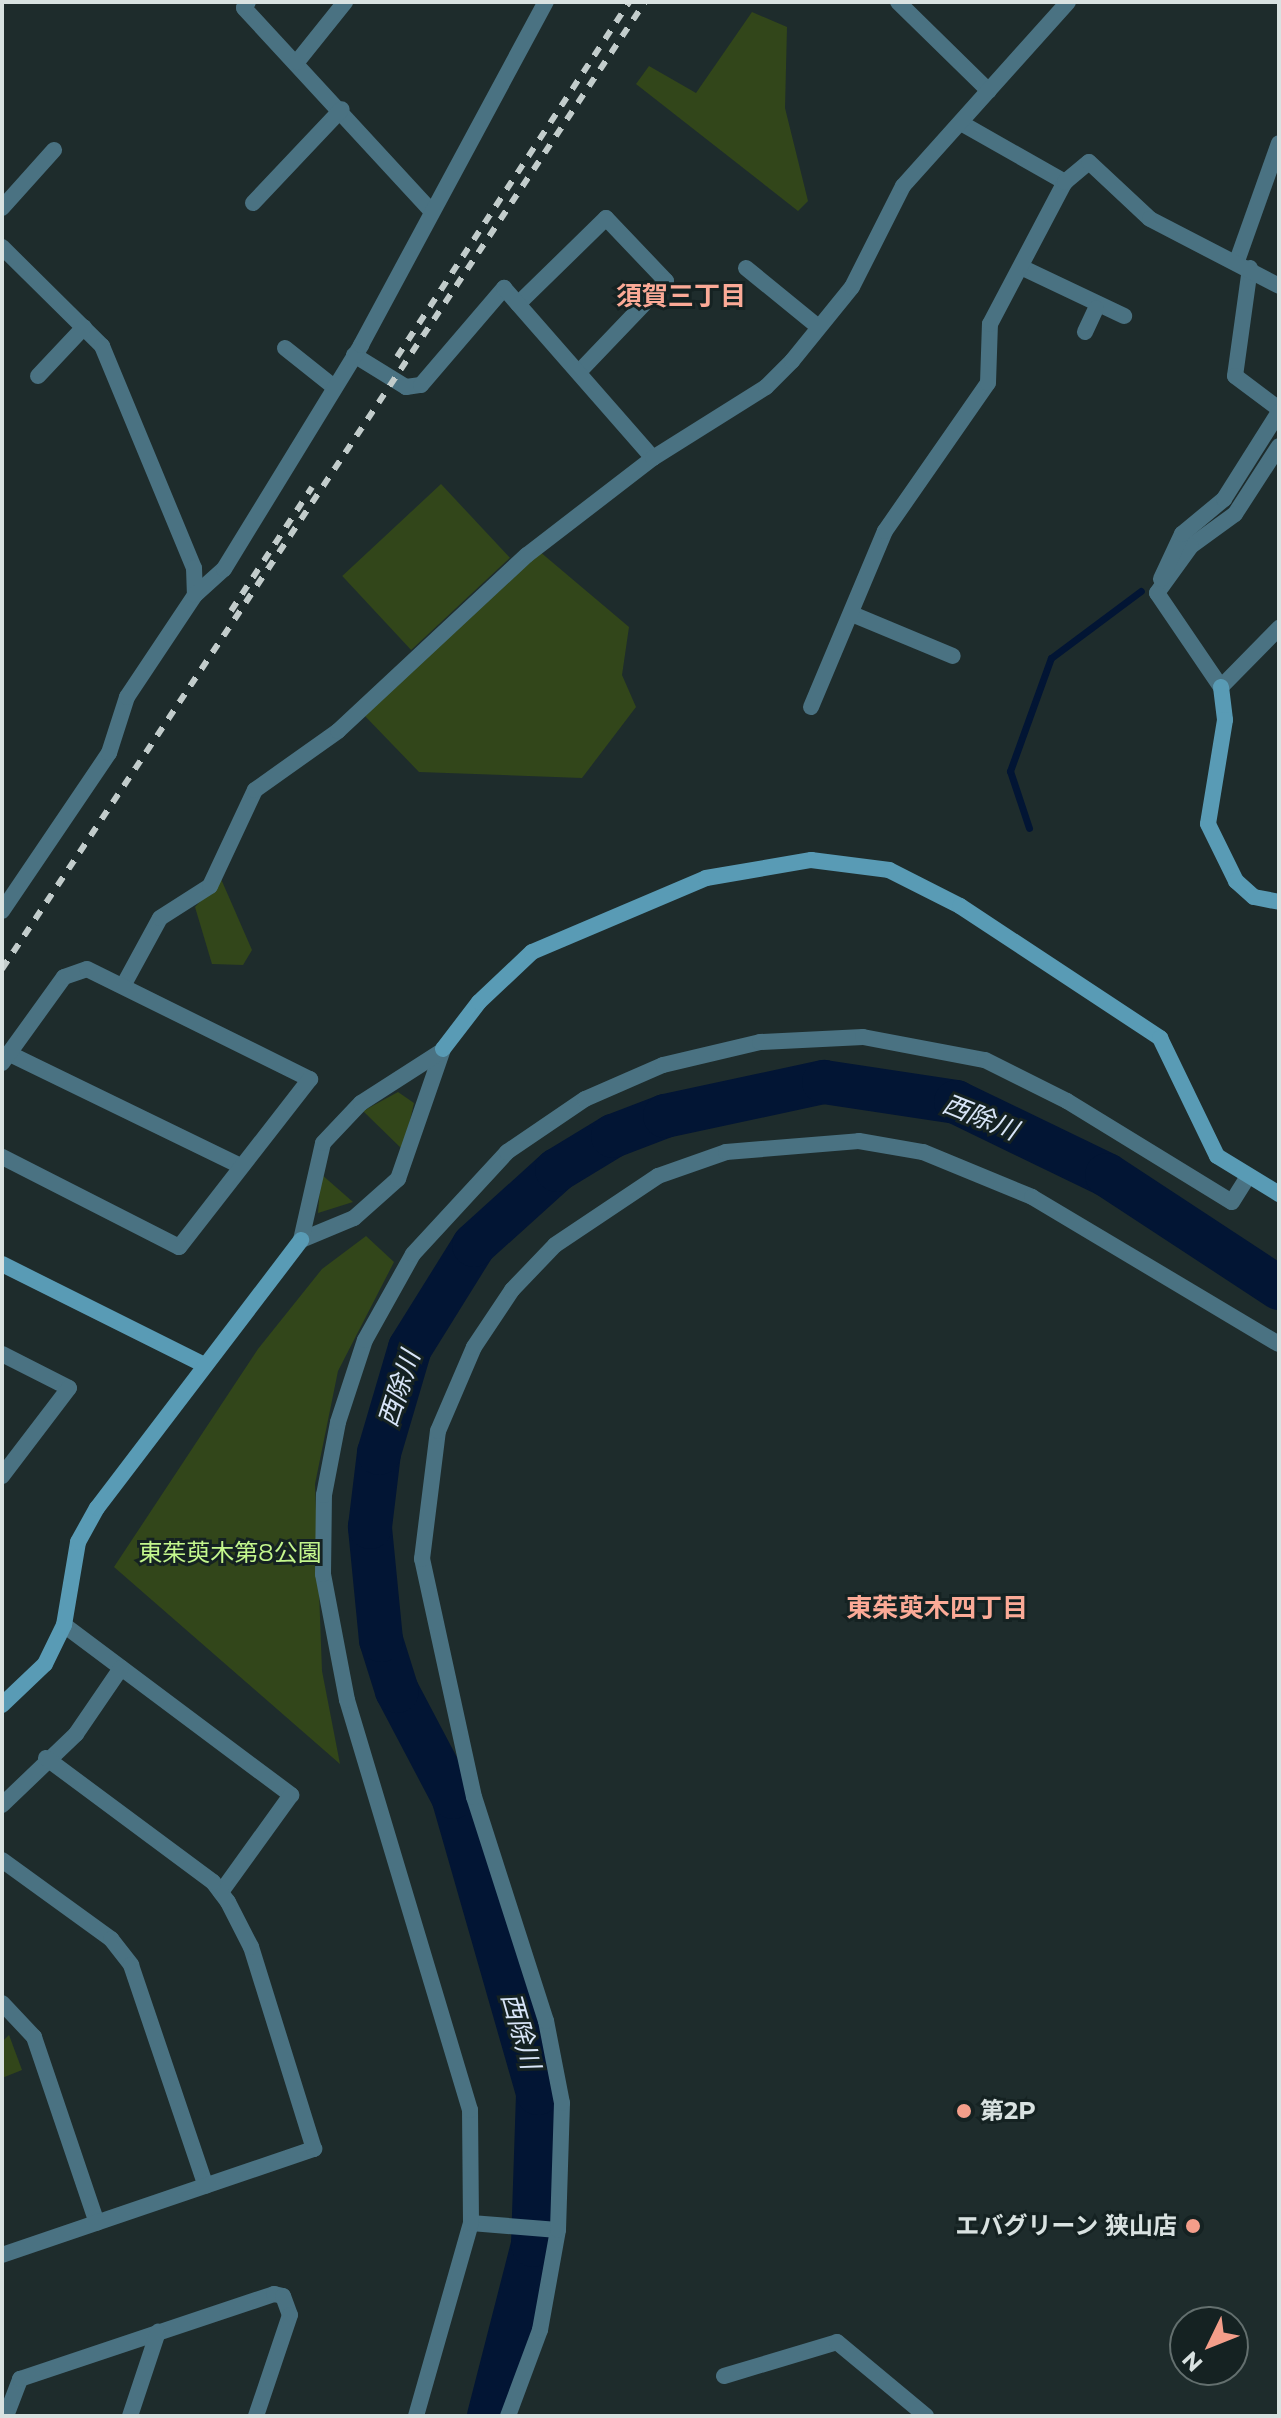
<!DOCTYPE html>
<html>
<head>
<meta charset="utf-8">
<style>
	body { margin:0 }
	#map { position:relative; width:1281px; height:2418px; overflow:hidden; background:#1e2c2c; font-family:Montserrat,"Noto Sans JP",sans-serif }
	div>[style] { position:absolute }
	.green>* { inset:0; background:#32461a; transform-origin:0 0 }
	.stream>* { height:7px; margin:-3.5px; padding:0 3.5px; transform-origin:3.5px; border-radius:3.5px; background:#021534 }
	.river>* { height:44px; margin:-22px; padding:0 22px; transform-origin:22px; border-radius:22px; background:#021534 }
	.street>* { height:16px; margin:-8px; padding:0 8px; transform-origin:8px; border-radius:8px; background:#4a7282 }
	.secondary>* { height:16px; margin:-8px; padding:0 8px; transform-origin:8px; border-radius:8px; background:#599bb5 }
	.rail>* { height:6px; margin-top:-3px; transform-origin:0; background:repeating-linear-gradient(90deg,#c2cccb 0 10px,transparent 0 20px) }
	.dots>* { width:22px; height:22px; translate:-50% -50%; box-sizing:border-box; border:4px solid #152222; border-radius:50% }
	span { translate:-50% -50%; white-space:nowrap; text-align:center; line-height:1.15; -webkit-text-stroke:6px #152222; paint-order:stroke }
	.park-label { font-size:24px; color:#c4f78d }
	.poi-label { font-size:24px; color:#d9e2e1; font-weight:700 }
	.left { translate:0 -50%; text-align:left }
	.right { translate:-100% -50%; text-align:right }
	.neighbourhood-label { font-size:26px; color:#fbaa97; font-weight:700 }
	.water-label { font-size:26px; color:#d8e5f8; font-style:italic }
	.frame { position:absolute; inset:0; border:4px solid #d9e2e1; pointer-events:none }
	.north { position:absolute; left:1169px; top:2306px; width:80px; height:80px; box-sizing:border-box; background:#152222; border:2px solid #636f6e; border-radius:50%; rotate:227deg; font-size:22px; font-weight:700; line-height:32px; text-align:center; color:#d9e2e1 }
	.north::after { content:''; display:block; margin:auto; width:28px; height:36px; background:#f49e8a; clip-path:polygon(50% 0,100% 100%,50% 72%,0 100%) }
</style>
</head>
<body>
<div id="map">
	<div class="green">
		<div style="clip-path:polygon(752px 12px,787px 27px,785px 108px,808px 201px,798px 211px,636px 84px,649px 66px,696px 93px)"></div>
		<div style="left:441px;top:484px;width:101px;height:135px;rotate:47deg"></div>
		<div style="clip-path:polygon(539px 551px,629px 627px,622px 675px,636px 707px,582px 778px,419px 772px,363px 714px)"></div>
		<div style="clip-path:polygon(221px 879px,252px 950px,243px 965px,212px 964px,195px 907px)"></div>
		<div style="clip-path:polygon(398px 1092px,414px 1103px,403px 1150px,363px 1111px)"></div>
		<div style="clip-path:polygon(321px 1174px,353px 1202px,318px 1213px)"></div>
		<div style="clip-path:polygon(366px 1236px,394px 1262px,338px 1371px,315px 1484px,322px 1671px,340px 1764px,114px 1567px,258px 1349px,322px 1269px)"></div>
		<div style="clip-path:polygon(9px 2035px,22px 2070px,2px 2078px,2px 2042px)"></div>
	</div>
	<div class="stream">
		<div style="left:1029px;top:828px;width:60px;rotate:-108.4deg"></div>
		<div style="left:1010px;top:771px;width:120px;rotate:-70.1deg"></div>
		<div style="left:1051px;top:658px;width:112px;rotate:-36.7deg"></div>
	</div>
	<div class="river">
		<div style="left:489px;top:2416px;width:177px;rotate:-75.6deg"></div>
		<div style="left:533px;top:2245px;width:152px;rotate:-88.1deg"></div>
		<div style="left:538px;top:2093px;width:308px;rotate:-106deg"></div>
		<div style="left:453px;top:1797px;width:120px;rotate:-117.8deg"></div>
		<div style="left:397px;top:1691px;width:53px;rotate:-107.4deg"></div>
		<div style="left:381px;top:1640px;width:114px;rotate:-95.6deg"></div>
		<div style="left:370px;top:1527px;width:75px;rotate:-83.1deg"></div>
		<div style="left:379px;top:1453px;width:109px;rotate:-73.6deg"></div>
		<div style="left:410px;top:1348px;width:121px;rotate:-58.1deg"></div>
		<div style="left:474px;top:1245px;width:112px;rotate:-42.1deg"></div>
		<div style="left:557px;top:1170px;width:66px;rotate:-31.3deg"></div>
		<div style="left:613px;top:1136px;width:56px;rotate:-21deg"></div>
		<div style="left:665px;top:1116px;width:163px;rotate:-12.1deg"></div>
		<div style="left:824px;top:1082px;width:134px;rotate:8.6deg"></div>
		<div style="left:956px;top:1102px;width:168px;rotate:25.8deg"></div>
		<div style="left:1107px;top:1175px;width:206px;rotate:33.3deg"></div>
	</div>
	<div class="street">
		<div style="left:248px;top:2px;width:7px;rotate:124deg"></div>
		<div style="left:244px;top:8px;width:277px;rotate:47.3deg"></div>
		<div style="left:898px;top:2px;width:127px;rotate:44.4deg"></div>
		<div style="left:297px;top:62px;width:77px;rotate:-51.3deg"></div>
		<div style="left:961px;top:123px;width:120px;rotate:29.6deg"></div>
		<div style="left:253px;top:203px;width:129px;rotate:-46.6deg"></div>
		<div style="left:2px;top:208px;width:78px;rotate:-48.1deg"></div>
		<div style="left:2px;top:247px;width:141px;rotate:44.7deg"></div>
		<div style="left:102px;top:346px;width:240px;rotate:67.5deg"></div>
		<div style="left:194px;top:568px;width:27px;rotate:88deg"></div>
		<div style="left:1237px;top:261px;width:125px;rotate:-70.4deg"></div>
		<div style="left:746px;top:268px;width:90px;rotate:39.2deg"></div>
		<div style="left:1023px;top:268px;width:112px;rotate:25.4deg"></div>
		<div style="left:1250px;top:268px;width:109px;rotate:97.9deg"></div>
		<div style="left:1235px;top:376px;width:55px;rotate:36.9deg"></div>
		<div style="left:518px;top:304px;width:123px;rotate:-44.3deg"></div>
		<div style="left:606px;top:218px;width:87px;rotate:46.4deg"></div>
		<div style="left:666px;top:281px;width:126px;rotate:133.7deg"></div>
		<div style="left:1085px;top:332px;width:26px;rotate:-65deg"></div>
		<div style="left:285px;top:348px;width:63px;rotate:38.5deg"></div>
		<div style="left:354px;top:355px;width:61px;rotate:31.6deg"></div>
		<div style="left:406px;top:387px;width:15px;rotate:-8deg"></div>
		<div style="left:421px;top:385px;width:128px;rotate:-49.4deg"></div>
		<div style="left:504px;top:288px;width:226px;rotate:48.8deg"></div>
		<div style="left:38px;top:376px;width:67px;rotate:-46.8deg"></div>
		<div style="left:1279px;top:446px;width:81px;rotate:122.9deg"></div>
		<div style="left:1235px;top:514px;width:54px;rotate:144deg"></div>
		<div style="left:1191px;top:546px;width:58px;rotate:125.9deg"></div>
		<div style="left:1157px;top:593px;width:114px;rotate:55.8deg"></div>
		<div style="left:1221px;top:687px;width:83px;rotate:-45.5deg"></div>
		<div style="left:1161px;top:579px;width:50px;rotate:-65deg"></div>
		<div style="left:1182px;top:534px;width:55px;rotate:-39.8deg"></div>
		<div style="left:1224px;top:499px;width:103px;rotate:-57.7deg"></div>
		<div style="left:852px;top:614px;width:109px;rotate:22.6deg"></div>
		<div style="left:811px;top:707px;width:191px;rotate:-67.2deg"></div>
		<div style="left:885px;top:531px;width:180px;rotate:-55.2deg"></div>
		<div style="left:988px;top:383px;width:59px;rotate:-88.1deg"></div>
		<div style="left:990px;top:324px;width:161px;rotate:-62.2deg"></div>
		<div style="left:1065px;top:182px;width:31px;rotate:-40deg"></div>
		<div style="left:1089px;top:162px;width:83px;rotate:43.1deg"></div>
		<div style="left:1150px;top:219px;width:145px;rotate:27.4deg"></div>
		<div style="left:2px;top:911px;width:191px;rotate:-55.9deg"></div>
		<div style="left:109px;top:753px;width:59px;rotate:-72.2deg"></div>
		<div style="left:127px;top:697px;width:123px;rotate:-56.3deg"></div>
		<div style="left:195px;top:595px;width:39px;rotate:-42deg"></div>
		<div style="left:224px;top:569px;width:263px;rotate:-58.5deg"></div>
		<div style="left:361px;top:345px;width:390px;rotate:-61.7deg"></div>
		<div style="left:123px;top:986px;width:77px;rotate:-61.4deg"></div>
		<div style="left:160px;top:918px;width:59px;rotate:-32.6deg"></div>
		<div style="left:210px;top:886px;width:106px;rotate:-64.9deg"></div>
		<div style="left:255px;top:790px;width:102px;rotate:-35.4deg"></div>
		<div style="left:338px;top:731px;width:258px;rotate:-43deg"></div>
		<div style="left:527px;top:555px;width:159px;rotate:-37.6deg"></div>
		<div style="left:653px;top:458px;width:133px;rotate:-32.1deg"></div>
		<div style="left:766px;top:387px;width:37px;rotate:-45deg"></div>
		<div style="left:792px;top:361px;width:95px;rotate:-51deg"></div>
		<div style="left:852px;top:287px;width:113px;rotate:-63.2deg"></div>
		<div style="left:903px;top:186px;width:247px;rotate:-48.1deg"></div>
		<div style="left:12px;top:1055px;width:254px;rotate:25.9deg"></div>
		<div style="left:2px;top:1063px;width:106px;rotate:-54.2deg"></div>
		<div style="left:64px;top:977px;width:24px;rotate:-19deg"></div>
		<div style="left:87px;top:969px;width:249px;rotate:26.3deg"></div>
		<div style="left:310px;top:1079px;width:213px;rotate:127.9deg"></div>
		<div style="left:179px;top:1247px;width:199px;rotate:-153deg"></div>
		<div style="left:301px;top:1240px;width:57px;rotate:-22.5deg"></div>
		<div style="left:354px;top:1218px;width:59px;rotate:-41.6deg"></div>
		<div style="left:398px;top:1179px;width:138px;rotate:-70.9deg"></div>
		<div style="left:301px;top:1240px;width:99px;rotate:-77.2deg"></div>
		<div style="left:323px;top:1143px;width:55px;rotate:-46.5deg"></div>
		<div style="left:361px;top:1103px;width:93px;rotate:-32.7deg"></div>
		<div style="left:2px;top:1354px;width:75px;rotate:26.9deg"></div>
		<div style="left:69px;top:1388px;width:111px;rotate:127.3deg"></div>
		<div style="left:64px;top:1625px;width:284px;rotate:36.8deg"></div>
		<div style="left:291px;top:1795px;width:120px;rotate:125.8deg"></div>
		<div style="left:2px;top:1805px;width:103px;rotate:-43.8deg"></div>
		<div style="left:76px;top:1734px;width:80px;rotate:-55.7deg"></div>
		<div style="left:2px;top:1860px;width:135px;rotate:35.9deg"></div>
		<div style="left:111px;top:1939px;width:33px;rotate:52deg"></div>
		<div style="left:131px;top:1965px;width:233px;rotate:71.3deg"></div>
		<div style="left:2px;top:2003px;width:47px;rotate:46.7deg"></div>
		<div style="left:34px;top:2037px;width:196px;rotate:71.3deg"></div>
		<div style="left:471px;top:2223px;width:87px;rotate:4.6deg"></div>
		<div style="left:2px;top:2255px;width:330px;rotate:-18.8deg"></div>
		<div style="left:314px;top:2149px;width:212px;rotate:-107.3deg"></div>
		<div style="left:251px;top:1947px;width:51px;rotate:-117.1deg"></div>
		<div style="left:228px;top:1902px;width:25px;rotate:-127deg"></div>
		<div style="left:213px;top:1882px;width:208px;rotate:-143.4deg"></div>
		<div style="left:724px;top:2376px;width:118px;rotate:-16.7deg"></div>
		<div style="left:837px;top:2342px;width:116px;rotate:39.7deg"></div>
		<div style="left:6px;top:2416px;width:40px;rotate:-69deg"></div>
		<div style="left:20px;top:2379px;width:268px;rotate:-18.5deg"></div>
		<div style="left:274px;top:2294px;width:9px;rotate:13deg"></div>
		<div style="left:283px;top:2296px;width:20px;rotate:70deg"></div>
		<div style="left:290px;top:2315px;width:107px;rotate:108.6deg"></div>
		<div style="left:130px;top:2416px;width:89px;rotate:-71.6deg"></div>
		<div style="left:416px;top:2416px;width:201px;rotate:-74.1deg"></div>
		<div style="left:471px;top:2223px;width:113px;rotate:-90.5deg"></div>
		<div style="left:470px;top:2110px;width:428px;rotate:-106.7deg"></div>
		<div style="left:347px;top:1700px;width:128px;rotate:-100.8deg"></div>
		<div style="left:323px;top:1574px;width:79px;rotate:-89.3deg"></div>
		<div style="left:324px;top:1495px;width:74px;rotate:-79.1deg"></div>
		<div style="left:338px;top:1422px;width:86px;rotate:-71.8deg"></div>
		<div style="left:365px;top:1340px;width:98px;rotate:-60.8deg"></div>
		<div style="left:413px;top:1254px;width:139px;rotate:-47.3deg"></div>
		<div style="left:507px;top:1152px;width:94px;rotate:-34.2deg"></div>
		<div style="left:585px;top:1099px;width:85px;rotate:-23.6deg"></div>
		<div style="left:663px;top:1065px;width:100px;rotate:-13.3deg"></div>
		<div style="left:760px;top:1042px;width:103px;rotate:-2.8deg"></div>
		<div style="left:863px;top:1037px;width:124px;rotate:10.7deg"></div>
		<div style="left:985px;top:1060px;width:92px;rotate:26.6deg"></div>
		<div style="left:1067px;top:1101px;width:193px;rotate:31.5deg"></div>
		<div style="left:1232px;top:1202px;width:31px;rotate:-58deg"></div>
		<div style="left:508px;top:2416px;width:92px;rotate:-69.6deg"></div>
		<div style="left:540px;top:2330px;width:102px;rotate:-79.8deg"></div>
		<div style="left:558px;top:2230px;width:127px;rotate:-88.2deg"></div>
		<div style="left:562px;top:2103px;width:84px;rotate:-101deg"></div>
		<div style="left:546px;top:2021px;width:235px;rotate:-107.8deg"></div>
		<div style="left:474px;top:1797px;width:244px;rotate:-102.3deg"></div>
		<div style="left:422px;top:1559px;width:129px;rotate:-82.9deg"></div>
		<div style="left:438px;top:1431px;width:91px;rotate:-66.8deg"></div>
		<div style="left:474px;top:1347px;width:69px;rotate:-56.3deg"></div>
		<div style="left:512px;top:1290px;width:62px;rotate:-46.3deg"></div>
		<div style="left:555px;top:1245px;width:124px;rotate:-33.8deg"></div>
		<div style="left:658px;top:1176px;width:72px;rotate:-19.4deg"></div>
		<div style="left:726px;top:1152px;width:133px;rotate:-4.7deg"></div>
		<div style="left:859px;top:1141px;width:65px;rotate:9.8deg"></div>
		<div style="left:923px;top:1152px;width:118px;rotate:22.4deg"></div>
		<div style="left:1032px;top:1197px;width:287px;rotate:30.8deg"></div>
	</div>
	<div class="secondary">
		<div style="left:1221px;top:687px;width:33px;rotate:83deg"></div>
		<div style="left:1225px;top:720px;width:105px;rotate:99.3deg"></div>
		<div style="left:1208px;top:824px;width:64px;rotate:63.8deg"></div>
		<div style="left:1236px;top:881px;width:24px;rotate:42deg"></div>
		<div style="left:1254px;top:897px;width:25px;rotate:11deg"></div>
		<div style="left:443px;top:1049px;width:59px;rotate:-52.5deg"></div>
		<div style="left:479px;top:1002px;width:73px;rotate:-43.3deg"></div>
		<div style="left:532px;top:952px;width:189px;rotate:-23deg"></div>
		<div style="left:706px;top:878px;width:107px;rotate:-9.7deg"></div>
		<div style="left:811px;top:860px;width:79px;rotate:7.3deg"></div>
		<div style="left:889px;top:870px;width:80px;rotate:26.9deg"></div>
		<div style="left:960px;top:906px;width:240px;rotate:33.4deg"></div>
		<div style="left:1160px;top:1038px;width:131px;rotate:64.2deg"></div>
		<div style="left:1217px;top:1156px;width:73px;rotate:31.5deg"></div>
		<div style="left:2px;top:1264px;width:227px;rotate:26.5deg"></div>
		<div style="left:2px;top:1705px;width:59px;rotate:-43.6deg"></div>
		<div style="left:45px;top:1664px;width:43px;rotate:-64deg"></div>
		<div style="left:64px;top:1625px;width:84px;rotate:-80.4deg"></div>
		<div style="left:78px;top:1542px;width:39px;rotate:-61deg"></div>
		<div style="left:97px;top:1508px;width:337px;rotate:-52.7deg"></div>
	</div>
	<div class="rail">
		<div style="left:397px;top:357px;width:424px;rotate:-56.8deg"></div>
		<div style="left:231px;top:611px;width:148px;rotate:-56.8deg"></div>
		<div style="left:2px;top:969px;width:1161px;rotate:-56.38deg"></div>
	</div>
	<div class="dots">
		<div style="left:964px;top:2111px;background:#f49e8a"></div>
		<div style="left:1193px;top:2226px;background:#f49e8a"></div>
	</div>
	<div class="park-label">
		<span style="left:230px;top:1553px">東茱萸木第8公園</span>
	</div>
	<div class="poi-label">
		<span class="left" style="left:980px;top:2111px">第2P</span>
		<span class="right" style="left:1177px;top:2226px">エバグリーン 狭山店</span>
	</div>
	<div class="neighbourhood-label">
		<span style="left:681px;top:297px">須賀三丁目</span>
		<span style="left:937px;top:1609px">東茱萸木四丁目</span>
	</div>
	<div class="water-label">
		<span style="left:980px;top:1118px;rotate:22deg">西除川</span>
		<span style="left:400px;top:1389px;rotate:-72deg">西除川</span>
		<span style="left:520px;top:2031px;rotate:74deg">西除川</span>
	</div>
	<div class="frame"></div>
	<div class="north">N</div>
</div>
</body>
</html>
